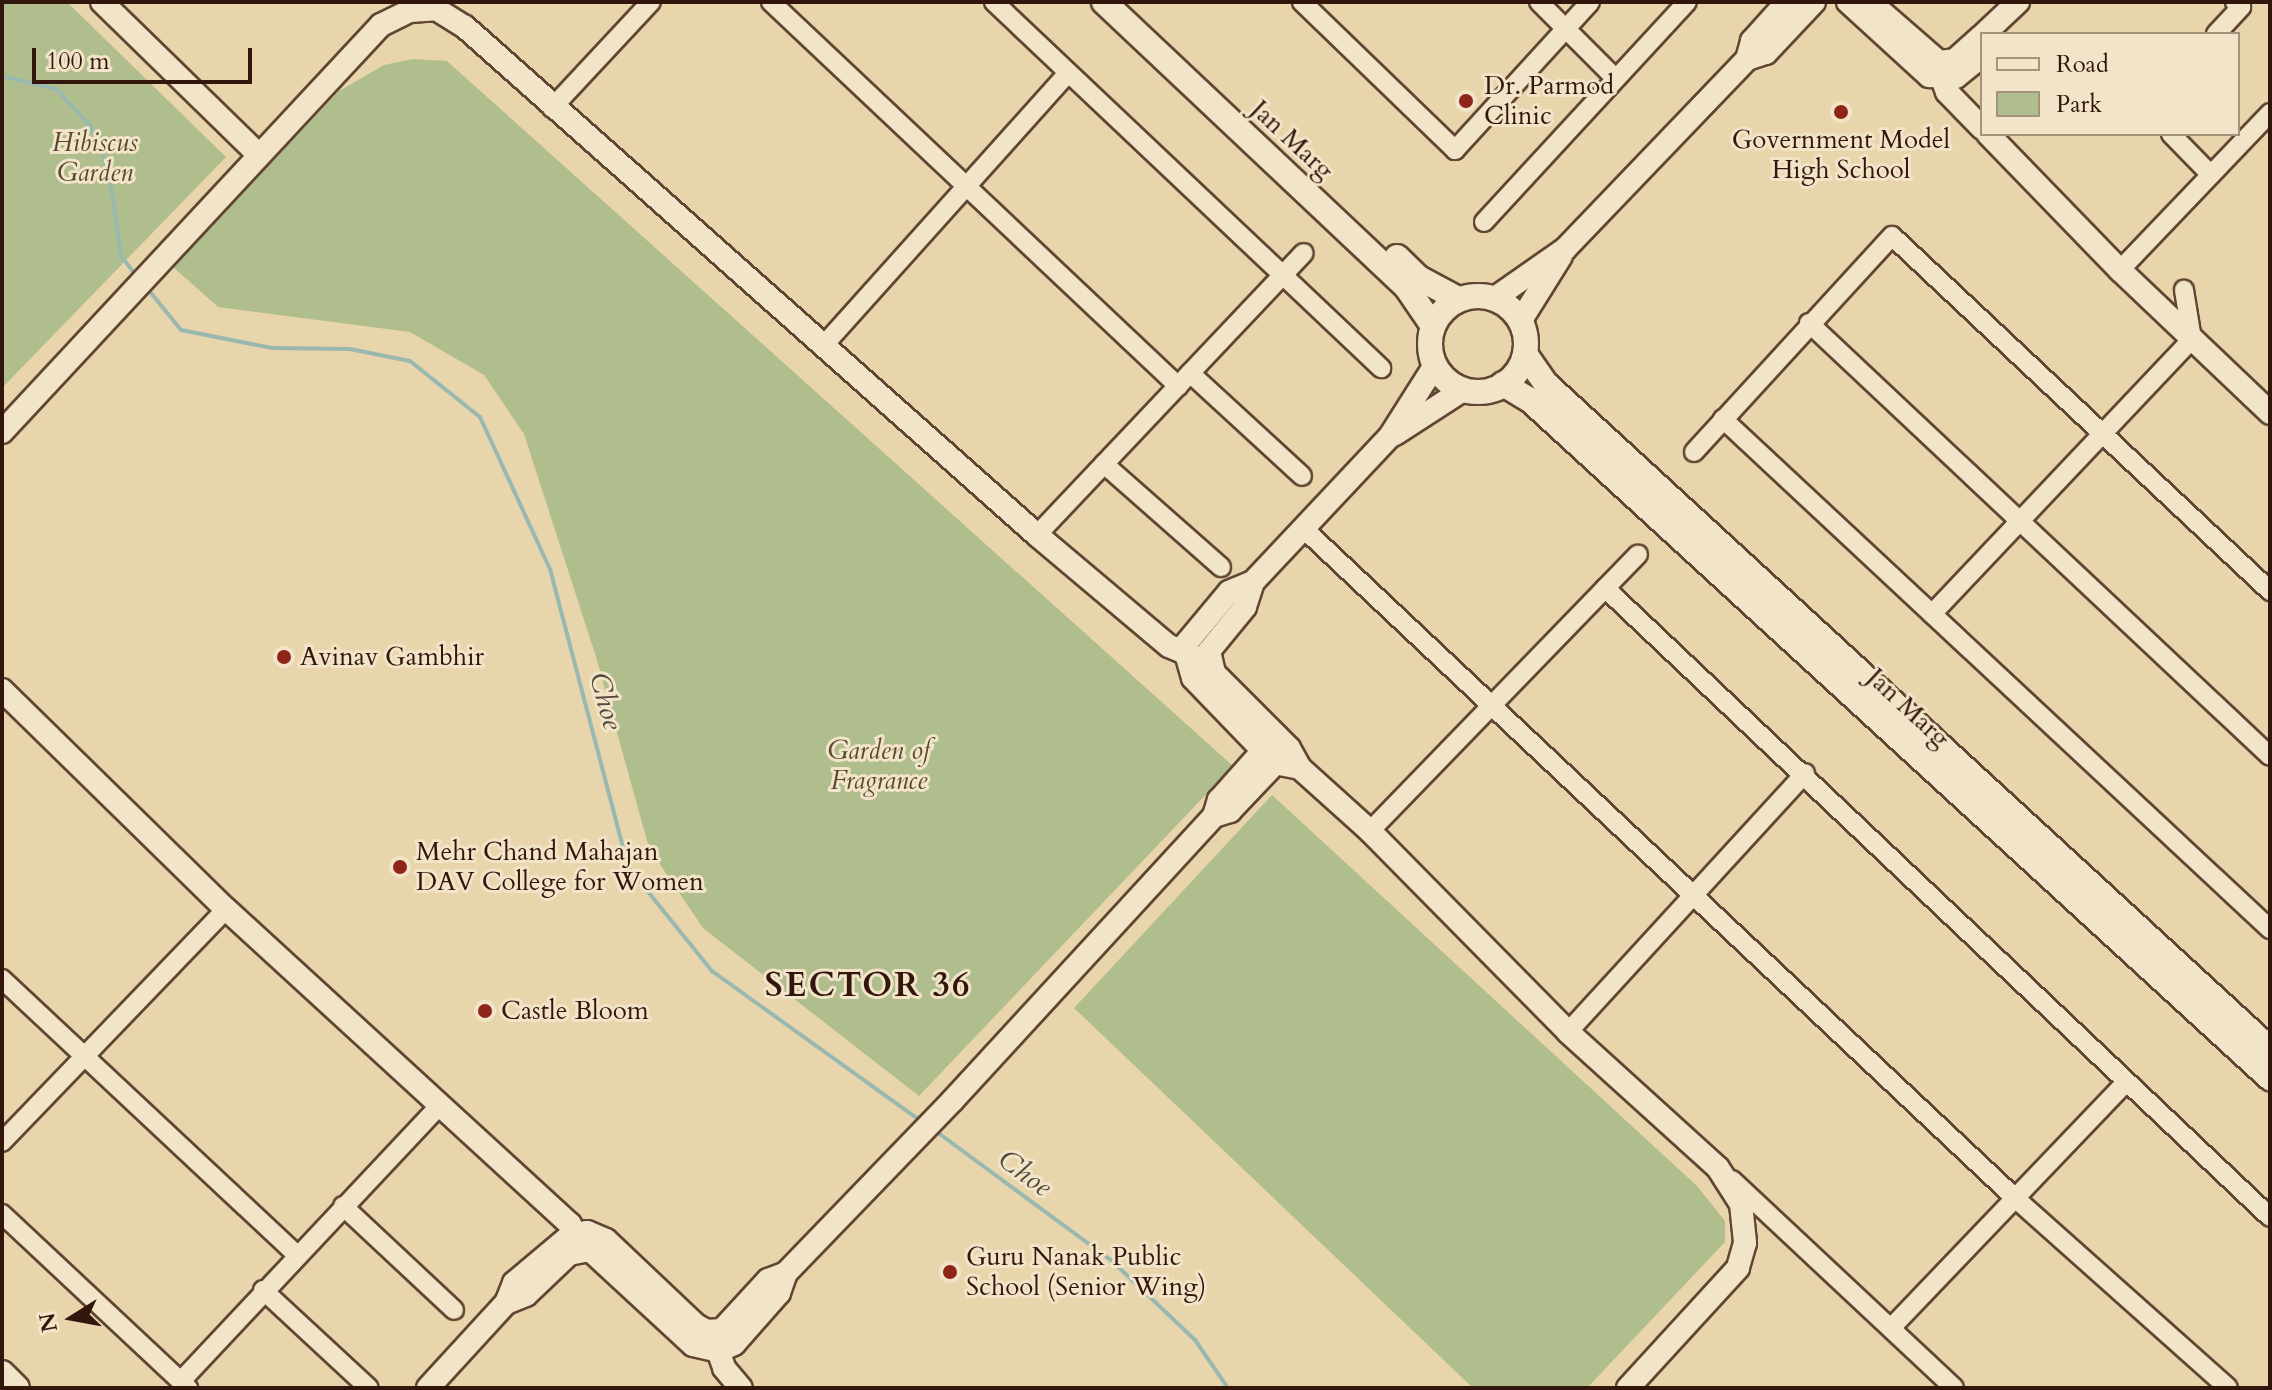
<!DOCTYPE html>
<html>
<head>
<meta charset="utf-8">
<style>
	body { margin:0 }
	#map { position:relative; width:2272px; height:1390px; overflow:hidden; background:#e9d5ab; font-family:Cardo,serif }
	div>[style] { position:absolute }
	.green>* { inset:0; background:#b0be8d }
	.stream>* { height:4px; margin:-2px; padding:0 2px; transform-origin:2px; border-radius:2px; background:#99b8b0 }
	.roads { filter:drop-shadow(2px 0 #604633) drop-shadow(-2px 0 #604633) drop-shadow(0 2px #604633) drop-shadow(0 -2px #604633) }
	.minor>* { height:18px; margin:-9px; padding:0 9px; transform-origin:9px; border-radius:9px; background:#f1e4c8 }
	.tertiary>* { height:22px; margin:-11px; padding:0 11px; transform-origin:11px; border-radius:11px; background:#f1e4c8 }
	.secondary>* { height:24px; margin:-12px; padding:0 12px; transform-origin:12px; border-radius:12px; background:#f1e4c8 }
	.secondary>.ring { margin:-12px; padding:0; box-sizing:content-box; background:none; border:24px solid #f1e4c8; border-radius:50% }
	.dots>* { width:22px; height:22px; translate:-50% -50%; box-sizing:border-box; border:4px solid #f1e4c8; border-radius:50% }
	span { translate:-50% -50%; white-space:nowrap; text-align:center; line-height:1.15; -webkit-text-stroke:6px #f1e4c8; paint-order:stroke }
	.poi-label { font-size:26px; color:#32160b }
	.left { translate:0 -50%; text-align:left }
	.street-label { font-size:26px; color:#32160b }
	.park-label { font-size:26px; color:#584832; font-style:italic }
	.water-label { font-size:28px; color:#51473d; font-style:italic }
	.district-label { font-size:34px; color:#32160b; font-weight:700; letter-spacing:2px }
	.frame { position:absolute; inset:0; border:4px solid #32160b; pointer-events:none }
	.legend { position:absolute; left:1980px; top:32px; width:260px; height:104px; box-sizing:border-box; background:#f1e4c8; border:2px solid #a5927c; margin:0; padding:10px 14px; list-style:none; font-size:24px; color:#32160b }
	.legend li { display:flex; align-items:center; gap:16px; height:40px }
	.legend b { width:40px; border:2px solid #a5927c }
	.north { position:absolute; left:32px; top:1278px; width:80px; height:80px; -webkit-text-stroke:6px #f1e4c8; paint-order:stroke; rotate:259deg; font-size:22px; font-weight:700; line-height:32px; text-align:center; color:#32160b }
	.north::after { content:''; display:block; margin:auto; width:28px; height:36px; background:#32160b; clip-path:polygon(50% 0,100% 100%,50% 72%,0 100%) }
	.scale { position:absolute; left:32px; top:48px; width:220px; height:36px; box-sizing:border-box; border:4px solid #32160b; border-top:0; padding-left:10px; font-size:24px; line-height:28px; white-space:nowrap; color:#32160b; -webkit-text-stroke:6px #f1e4c8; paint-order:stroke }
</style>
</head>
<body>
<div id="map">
	<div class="green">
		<div style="clip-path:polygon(2px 2px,67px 2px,226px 157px,2px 388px)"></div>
		<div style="clip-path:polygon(413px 59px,447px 61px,1233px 766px,919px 1096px,703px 928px,649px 848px,596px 657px,524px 434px,484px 375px,410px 332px,218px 307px,173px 267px,339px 91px,384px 65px)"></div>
		<div style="clip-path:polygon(1272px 795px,1697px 1186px,1725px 1221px,1725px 1242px,1587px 1388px,1473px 1388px,1074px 1008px)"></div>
	</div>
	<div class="stream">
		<div style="left:2px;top:76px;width:56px;rotate:13.5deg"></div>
		<div style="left:56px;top:89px;width:51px;rotate:46.6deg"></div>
		<div style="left:91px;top:126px;width:50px;rotate:69deg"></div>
		<div style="left:109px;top:173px;width:84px;rotate:81.8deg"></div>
		<div style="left:121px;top:256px;width:24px;rotate:52deg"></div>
		<div style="left:147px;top:288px;width:54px;rotate:51deg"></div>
		<div style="left:181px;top:330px;width:93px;rotate:11.2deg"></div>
		<div style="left:272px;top:348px;width:78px;rotate:0.7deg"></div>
		<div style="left:350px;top:349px;width:61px;rotate:11.3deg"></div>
		<div style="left:410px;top:361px;width:90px;rotate:38.7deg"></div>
		<div style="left:480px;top:417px;width:167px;rotate:65.3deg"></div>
		<div style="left:550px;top:569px;width:308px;rotate:75.3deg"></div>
		<div style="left:628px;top:867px;width:134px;rotate:51.1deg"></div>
		<div style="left:712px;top:971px;width:259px;rotate:35.7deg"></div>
		<div style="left:933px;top:1129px;width:222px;rotate:36.4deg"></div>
		<div style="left:1112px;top:1261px;width:115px;rotate:43.6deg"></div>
		<div style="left:1195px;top:1340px;width:58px;rotate:55.5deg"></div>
	</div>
	<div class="roads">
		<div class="minor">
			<div style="left:771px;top:2px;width:560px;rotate:43.33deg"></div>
			<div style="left:994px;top:2px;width:533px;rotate:43.4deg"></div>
			<div style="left:1302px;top:2px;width:213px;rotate:44deg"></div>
			<div style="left:1455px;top:150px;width:200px;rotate:-47.6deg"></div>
			<div style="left:1539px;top:2px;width:107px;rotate:45deg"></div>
			<div style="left:2216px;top:34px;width:37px;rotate:-47deg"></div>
			<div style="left:2241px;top:7px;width:8px;rotate:-140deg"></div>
			<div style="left:552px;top:108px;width:145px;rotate:-47deg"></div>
			<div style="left:2171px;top:134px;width:57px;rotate:45.7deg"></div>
			<div style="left:1484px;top:222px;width:299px;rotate:-47.3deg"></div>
			<div style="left:2120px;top:270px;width:217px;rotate:-46.3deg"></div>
			<div style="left:1809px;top:323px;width:632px;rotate:43.21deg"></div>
			<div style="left:824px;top:345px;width:365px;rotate:-48.1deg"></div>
			<div style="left:1190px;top:373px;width:152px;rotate:42.6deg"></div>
			<div style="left:1723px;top:419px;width:748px;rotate:43deg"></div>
			<div style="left:1694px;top:452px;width:293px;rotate:-47.5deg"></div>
			<div style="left:1892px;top:236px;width:519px;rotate:43.2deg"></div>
			<div style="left:1104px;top:464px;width:156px;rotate:41.4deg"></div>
			<div style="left:1303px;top:528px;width:978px;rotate:43.26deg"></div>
			<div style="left:2015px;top:1198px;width:285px;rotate:41.7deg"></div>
			<div style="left:1037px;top:535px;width:388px;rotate:-46.6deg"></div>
			<div style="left:1605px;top:588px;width:915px;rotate:43.41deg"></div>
			<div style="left:1932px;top:614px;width:378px;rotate:-46.6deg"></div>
			<div style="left:2192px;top:339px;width:50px;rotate:-99.3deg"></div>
			<div style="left:1370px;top:831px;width:385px;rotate:-45.9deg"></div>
			<div style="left:2px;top:979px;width:404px;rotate:43.1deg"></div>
			<div style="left:1568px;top:1032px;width:351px;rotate:-47.5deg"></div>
			<div style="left:2px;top:1142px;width:323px;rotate:-46.1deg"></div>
			<div style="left:1732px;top:1180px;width:304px;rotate:43.1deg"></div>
			<div style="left:343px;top:1206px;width:152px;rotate:43.1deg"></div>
			<div style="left:2px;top:1214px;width:255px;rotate:43.1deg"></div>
			<div style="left:263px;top:1290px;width:144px;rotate:42.8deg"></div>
			<div style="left:1891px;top:1328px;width:339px;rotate:-46.3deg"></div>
			<div style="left:181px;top:1381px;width:378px;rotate:-46.8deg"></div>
		</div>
		<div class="tertiary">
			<div style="left:102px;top:2px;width:219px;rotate:44.3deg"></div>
			<div style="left:1848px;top:2px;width:110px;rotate:42.4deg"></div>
			<div style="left:1929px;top:76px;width:27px;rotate:2deg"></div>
			<div style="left:1956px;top:77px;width:33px;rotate:-39deg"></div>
			<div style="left:1870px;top:2px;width:91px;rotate:41deg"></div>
			<div style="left:1939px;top:62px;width:16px;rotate:-7deg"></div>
			<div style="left:1955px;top:60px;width:36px;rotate:-42deg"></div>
			<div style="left:1984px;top:34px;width:47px;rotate:-43.3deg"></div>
			<div style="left:1747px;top:59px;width:20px;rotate:-18deg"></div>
			<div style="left:1766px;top:53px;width:70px;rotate:-46.7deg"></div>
			<div style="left:1939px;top:70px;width:23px;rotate:70deg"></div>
			<div style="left:1947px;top:92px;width:50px;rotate:45.8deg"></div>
			<div style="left:1988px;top:134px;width:190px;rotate:45.9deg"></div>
			<div style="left:2120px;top:270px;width:207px;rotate:43.6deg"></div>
			<div style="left:1495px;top:298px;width:85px;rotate:-35deg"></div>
			<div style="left:1565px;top:249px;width:263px;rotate:-46.2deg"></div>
			<div style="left:1747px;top:59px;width:19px;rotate:-74deg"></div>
			<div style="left:1752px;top:41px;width:52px;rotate:-48.1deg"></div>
			<div style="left:1521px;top:320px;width:75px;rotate:-58deg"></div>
			<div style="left:2px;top:432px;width:556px;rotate:-47.04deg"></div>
			<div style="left:381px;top:25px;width:32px;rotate:-26deg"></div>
			<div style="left:410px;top:11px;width:26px;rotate:-4deg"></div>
			<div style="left:436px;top:9px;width:34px;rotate:32deg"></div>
			<div style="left:465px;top:27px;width:765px;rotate:41.61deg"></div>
			<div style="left:1037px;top:535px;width:172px;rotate:40.1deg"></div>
			<div style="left:1169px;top:646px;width:43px;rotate:23deg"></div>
			<div style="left:1395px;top:434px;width:81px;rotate:-32.9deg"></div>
			<div style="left:1253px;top:582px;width:26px;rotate:108deg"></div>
			<div style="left:1245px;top:607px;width:57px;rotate:129.3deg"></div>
			<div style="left:1209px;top:651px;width:23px;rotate:77deg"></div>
			<div style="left:1214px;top:673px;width:106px;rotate:45deg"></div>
			<div style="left:1289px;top:748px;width:23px;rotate:61deg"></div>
			<div style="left:1300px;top:768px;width:94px;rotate:42deg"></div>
			<div style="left:1370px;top:831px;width:282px;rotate:45.4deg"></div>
			<div style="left:1568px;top:1032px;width:202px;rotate:42.2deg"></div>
			<div style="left:1718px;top:1168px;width:43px;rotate:57.4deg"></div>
			<div style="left:1741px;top:1204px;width:39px;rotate:84deg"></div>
			<div style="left:1745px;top:1243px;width:26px;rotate:106deg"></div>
			<div style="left:1738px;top:1268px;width:163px;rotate:132.5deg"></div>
			<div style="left:2px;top:690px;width:313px;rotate:44.4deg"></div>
			<div style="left:226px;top:909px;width:466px;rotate:42.5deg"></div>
			<div style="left:570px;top:1224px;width:29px;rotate:65deg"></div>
			<div style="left:1300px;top:768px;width:25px;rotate:-169deg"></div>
			<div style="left:1275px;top:763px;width:118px;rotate:-134deg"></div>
			<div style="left:1193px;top:678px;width:33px;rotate:-106deg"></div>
			<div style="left:1184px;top:646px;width:70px;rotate:-50.2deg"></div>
			<div style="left:1229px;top:592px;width:26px;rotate:-23deg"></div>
			<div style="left:1253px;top:582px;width:200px;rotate:-46.8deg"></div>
			<div style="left:1390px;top:436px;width:84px;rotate:-57.6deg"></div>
			<div style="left:1214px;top:816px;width:17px;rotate:-17deg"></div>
			<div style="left:1230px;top:811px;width:79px;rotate:-46.5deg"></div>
			<div style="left:506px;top:1303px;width:22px;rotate:-22deg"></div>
			<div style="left:526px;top:1295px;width:59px;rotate:-43.6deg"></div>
			<div style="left:569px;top:1254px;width:21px;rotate:-11deg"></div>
			<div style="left:590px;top:1250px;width:140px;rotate:42.7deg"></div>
			<div style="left:693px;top:1345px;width:27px;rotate:13deg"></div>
			<div style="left:719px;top:1351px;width:17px;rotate:-25deg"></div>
			<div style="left:734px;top:1344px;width:68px;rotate:-48.6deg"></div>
			<div style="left:779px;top:1293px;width:21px;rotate:-71deg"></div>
			<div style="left:713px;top:1337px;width:33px;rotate:70deg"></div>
			<div style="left:724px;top:1368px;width:26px;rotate:50deg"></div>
			<div style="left:428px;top:1388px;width:115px;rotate:-47.5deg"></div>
			<div style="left:506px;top:1303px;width:22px;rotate:-68deg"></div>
			<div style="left:514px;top:1283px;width:75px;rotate:-40.1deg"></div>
			<div style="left:571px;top:1235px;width:16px;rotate:-11deg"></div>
			<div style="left:587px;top:1232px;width:21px;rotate:23deg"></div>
			<div style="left:606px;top:1240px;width:124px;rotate:43.4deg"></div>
			<div style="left:696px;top:1325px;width:13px;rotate:29deg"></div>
			<div style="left:707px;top:1331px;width:15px;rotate:-4deg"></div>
			<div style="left:722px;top:1330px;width:68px;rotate:-47.4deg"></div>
			<div style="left:768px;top:1280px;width:19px;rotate:-21deg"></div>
			<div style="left:786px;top:1273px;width:239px;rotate:-46deg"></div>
			<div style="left:952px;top:1101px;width:387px;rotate:-47.4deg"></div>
			<div style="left:1214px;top:816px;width:17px;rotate:-73deg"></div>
			<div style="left:1219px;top:800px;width:86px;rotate:-48.3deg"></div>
		</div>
		<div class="secondary">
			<div style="left:1104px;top:2px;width:417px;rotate:43.3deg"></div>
			<div style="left:1407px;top:288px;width:46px;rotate:55.6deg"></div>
			<div style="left:1397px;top:257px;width:30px;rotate:44deg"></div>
			<div style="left:1419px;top:278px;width:44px;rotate:28.3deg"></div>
			<div class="ring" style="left:1430px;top:296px;width:72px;height:72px"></div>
			<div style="left:1525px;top:354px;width:37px;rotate:55deg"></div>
			<div style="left:1546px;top:384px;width:983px;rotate:42.57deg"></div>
			<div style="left:1503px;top:384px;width:31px;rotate:31deg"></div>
			<div style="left:1530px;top:400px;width:1004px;rotate:42.5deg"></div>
			<div style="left:2px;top:1373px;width:21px;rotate:45deg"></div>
		</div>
	</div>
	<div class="dots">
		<div style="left:1466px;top:101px;background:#8f2418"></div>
		<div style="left:1841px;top:112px;background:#8f2418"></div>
		<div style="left:284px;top:657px;background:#8f2418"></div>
		<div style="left:400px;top:867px;background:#8f2418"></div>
		<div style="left:485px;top:1011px;background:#8f2418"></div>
		<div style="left:950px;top:1272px;background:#8f2418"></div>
	</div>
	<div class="poi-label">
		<span class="left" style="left:1484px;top:101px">Dr. Parmod<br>Clinic</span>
		<span style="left:1841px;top:155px">Government Model<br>High School</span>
		<span class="left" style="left:300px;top:657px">Avinav Gambhir</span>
		<span class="left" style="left:416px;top:867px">Mehr Chand Mahajan<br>DAV College for Women</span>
		<span class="left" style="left:501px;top:1011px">Castle Bloom</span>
		<span class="left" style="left:966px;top:1272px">Guru Nanak Public<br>School (Senior Wing)</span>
	</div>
	<div class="street-label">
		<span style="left:1292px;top:140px;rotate:43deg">Jan Marg</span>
		<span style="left:1908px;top:708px;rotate:43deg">Jan Marg</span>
	</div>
	<div class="park-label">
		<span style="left:95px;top:158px">Hibiscus<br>Garden</span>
		<span style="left:879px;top:766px">Garden of<br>Fragrance</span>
	</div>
	<div class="water-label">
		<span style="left:606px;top:701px;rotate:75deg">Choe</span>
		<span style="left:1025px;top:1173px;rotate:36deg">Choe</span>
	</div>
	<div class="district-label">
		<span style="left:868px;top:986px">SECTOR 36</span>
	</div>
	<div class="frame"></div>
	<ul class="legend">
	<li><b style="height:10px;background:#f1e4c8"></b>Road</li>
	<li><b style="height:22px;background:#b0be8d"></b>Park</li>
	</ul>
	<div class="north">N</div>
	<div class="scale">100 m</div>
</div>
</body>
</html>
